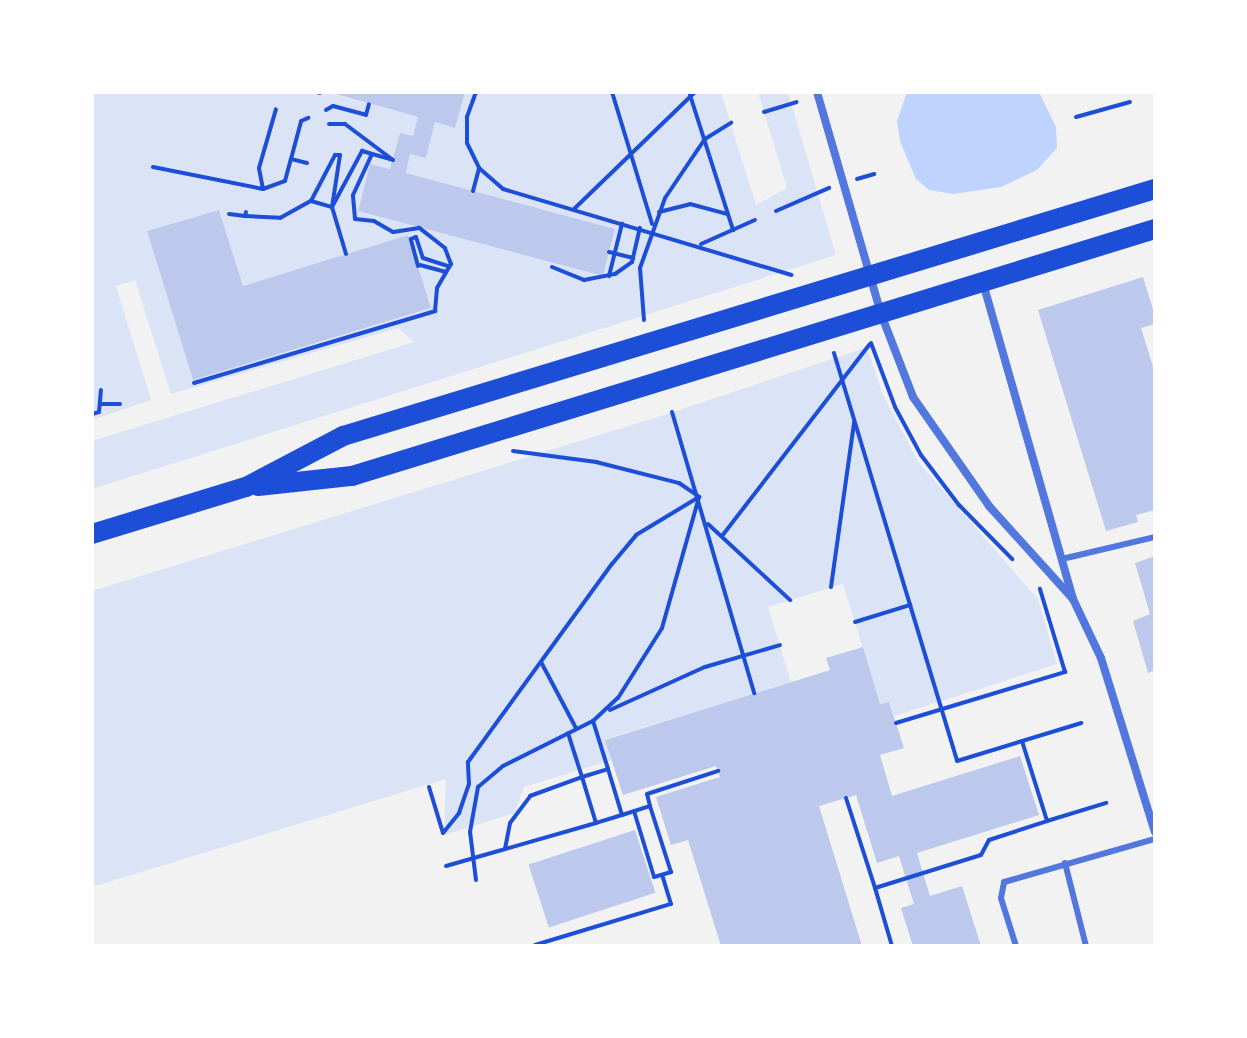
<!DOCTYPE html>
<html>
<head>
<meta charset="utf-8">
<style>
	body { margin:0 }
	#map { position:relative; width:1247px; height:1038px; overflow:hidden; background:#f2f2f2; font-family:"PT Serif",serif }
	div>[style] { position:absolute }
	.green>* { inset:0; background:#dbe4f7 }
	.water>* { inset:0; background:#bfd3fe }
	.building>* { inset:0; background:#bdc9ec; transform-origin:0 0 }
	.path>* { height:4px; margin:-2px; padding:0 2px; transform-origin:2px; border-radius:2px; background:#1d4ed8 }
	.service>* { height:6px; margin:-3px; padding:0 3px; transform-origin:3px; border-radius:3px; background:#5277de }
	.minor>* { height:8px; margin:-4px; padding:0 4px; transform-origin:4px; border-radius:4px; background:#5277de }
	.primary>* { height:20px; margin:-10px; padding:0 10px; transform-origin:10px; border-radius:10px; background:#1d4ed8 }
	span { translate:-50% -50%; white-space:nowrap; text-align:center; line-height:1.15; -webkit-text-stroke:8px #fff; paint-order:stroke }
	.frame { position:absolute; inset:0; border:94px solid #fff; pointer-events:none }
</style>
</head>
<body>
<div id="map">
	<div class="green">
		<i style="clip-path:polygon(evenodd,92px 92px,324px 92px,418px 117px,413px 136px,400px 133px,390px 169px,370px 164px,358px 211px,603px 276px,615px 229px,406px 173px,410px 154px,426px 157px,435px 122px,455px 127px,465px 92px,721px 92px,756px 205px,787px 188px,758px 92px,788px 92px,836px 255px,92px 489px,92px 441px,414px 342px,398px 328px,171px 394px,135px 280px,116px 286px,151px 400px,92px 420px,92px 92px,219px 210px,243px 286px,408px 235px,431px 308px,193px 380px,147px 231px,219px 210px)"></i>
		<i style="clip-path:polygon(862px 349px,869px 353px,882px 393px,919px 463px,1038px 599px,1057px 664px,894px 716px,889px 702px,880px 704px,843px 584px,768px 607px,791px 682px,606px 739px,612px 760px,524px 787px,515px 813px,444px 835px,446px 779px,92px 887px,92px 591px,661px 416px)"></i>
	</div>
	<div class="water">
		<i style="clip-path:polygon(907px 92px,1039px 92px,1056px 127px,1057px 148px,1037px 170px,1001px 187px,953px 194px,929px 190px,916px 179px,900px 141px,897px 121px)"></i>
	</div>
	<div class="building">
		<i style="clip-path:polygon(328px 92px,465px 92px,455px 128px,435px 122px,426px 158px,410px 154px,406px 173px,615px 229px,603px 276px,358px 211px,370px 164px,390px 169px,400px 133px,413px 136px,418px 117px)"></i>
		<i style="clip-path:polygon(219px 210px,243px 286px,408px 235px,431px 308px,193px 380px,147px 231px)"></i>
		<i style="clip-path:polygon(1143px 277px,1155px 316px,1155px 324px,1141px 328px,1155px 373px,1155px 510px,1136px 515px,1138px 522px,1106px 531px,1038px 310px)"></i>
		<i style="clip-path:polygon(1155px 556px,1155px 670px,1148px 673px,1133px 621px,1150px 614px,1135px 563px)"></i>
		<i style="clip-path:polygon(863px 647px,880px 704px,889px 702px,904px 748px,880px 755px,892px 796px,1020px 756px,1039px 815px,917px 853px,930px 896px,962px 886px,981px 946px,913px 946px,901px 908px,914px 904px,899px 856px,877px 863px,856px 795px,819px 806px,862px 946px,721px 946px,688px 840px,671px 845px,656px 797px,720px 777px,716px 766px,623px 795px,605px 740px,830px 670px,826px 658px)"></i>
		<i style="left:635px;top:830px;width:66px;height:112px;rotate:72deg"></i>
	</div>
	<div class="path">
		<i style="left:317px;top:92px;width:3px;rotate:18deg"></i>
		<i style="left:476px;top:92px;width:27px;rotate:110deg"></i>
		<i style="left:467px;top:117px;width:26px;rotate:90deg"></i>
		<i style="left:467px;top:143px;width:28px;rotate:64deg"></i>
		<i style="left:479px;top:168px;width:32px;rotate:41deg"></i>
		<i style="left:503px;top:189px;width:301px;rotate:16.6deg"></i>
		<i style="left:612px;top:92px;width:138px;rotate:73.1deg"></i>
		<i style="left:690px;top:95px;width:142px;rotate:72.3deg"></i>
		<i style="left:326px;top:110px;width:8px;rotate:-30deg"></i>
		<i style="left:333px;top:106px;width:34px;rotate:15deg"></i>
		<i style="left:366px;top:115px;width:11px;rotate:-75deg"></i>
		<i style="left:764px;top:112px;width:34px;rotate:-17deg"></i>
		<i style="left:1076px;top:117px;width:56px;rotate:-15.5deg"></i>
		<i style="left:307px;top:163px;width:16px;rotate:-166deg"></i>
		<i style="left:291px;top:159px;width:39px;rotate:-75deg"></i>
		<i style="left:301px;top:121px;width:8px;rotate:-23deg"></i>
		<i style="left:153px;top:167px;width:112px;rotate:11.3deg"></i>
		<i style="left:263px;top:189px;width:23px;rotate:-20deg"></i>
		<i style="left:285px;top:181px;width:23px;rotate:-75deg"></i>
		<i style="left:857px;top:179px;width:18px;rotate:-16deg"></i>
		<i style="left:263px;top:189px;width:21px;rotate:-101deg"></i>
		<i style="left:259px;top:168px;width:61px;rotate:-73.9deg"></i>
		<i style="left:473px;top:191px;width:24px;rotate:-75deg"></i>
		<i style="left:311px;top:201px;width:52px;rotate:-62.4deg"></i>
		<i style="left:335px;top:155px;width:5px"></i>
		<i style="left:340px;top:155px;width:53px;rotate:98.7deg"></i>
		<i style="left:332px;top:207px;width:64px;rotate:-61.8deg"></i>
		<i style="left:362px;top:151px;width:32px;rotate:16deg"></i>
		<i style="left:393px;top:160px;width:60px;rotate:-143.1deg"></i>
		<i style="left:345px;top:124px;width:16px;rotate:180deg"></i>
		<i style="left:574px;top:209px;width:168px;rotate:-44deg"></i>
		<i style="left:776px;top:211px;width:58px;rotate:-23.5deg"></i>
		<i style="left:659px;top:212px;width:32px;rotate:-14deg"></i>
		<i style="left:690px;top:204px;width:39px;rotate:15deg"></i>
		<i style="left:229px;top:214px;width:16px;rotate:7deg"></i>
		<i style="left:245px;top:216px;width:4px;rotate:-76deg"></i>
		<i style="left:245px;top:216px;width:35px;rotate:3deg"></i>
		<i style="left:280px;top:218px;width:35px;rotate:-29deg"></i>
		<i style="left:311px;top:201px;width:22px;rotate:16deg"></i>
		<i style="left:332px;top:207px;width:49px;rotate:73.4deg"></i>
		<i style="left:701px;top:244px;width:59px;rotate:-24deg"></i>
		<i style="left:609px;top:252px;width:25px;rotate:14deg"></i>
		<i style="left:420px;top:265px;width:27px;rotate:15deg"></i>
		<i style="left:418px;top:266px;width:28px;rotate:-105deg"></i>
		<i style="left:411px;top:239px;width:5px;rotate:-22deg"></i>
		<i style="left:416px;top:237px;width:22px;rotate:72deg"></i>
		<i style="left:423px;top:258px;width:28px;rotate:18deg"></i>
		<i style="left:552px;top:267px;width:35px;rotate:22deg"></i>
		<i style="left:584px;top:280px;width:32px;rotate:-11deg"></i>
		<i style="left:615px;top:274px;width:21px;rotate:-35deg"></i>
		<i style="left:632px;top:262px;width:35px;rotate:-77deg"></i>
		<i style="left:609px;top:276px;width:54px;rotate:-76deg"></i>
		<i style="left:644px;top:320px;width:52px;rotate:-94.4deg"></i>
		<i style="left:640px;top:268px;width:74px;rotate:-70.3deg"></i>
		<i style="left:665px;top:198px;width:71px;rotate:-55.9deg"></i>
		<i style="left:705px;top:139px;width:31px;rotate:-32deg"></i>
		<i style="left:871px;top:343px;width:68px;rotate:69.4deg"></i>
		<i style="left:895px;top:407px;width:55px;rotate:61.6deg"></i>
		<i style="left:921px;top:455px;width:63px;rotate:52.8deg"></i>
		<i style="left:959px;top:505px;width:76px;rotate:45.5deg"></i>
		<i style="left:834px;top:353px;width:426px;rotate:73.2deg"></i>
		<i style="left:957px;top:761px;width:130px;rotate:-17deg"></i>
		<i style="left:194px;top:383px;width:252px;rotate:-16.6deg"></i>
		<i style="left:435px;top:311px;width:23px;rotate:-85deg"></i>
		<i style="left:437px;top:288px;width:28px;rotate:-60deg"></i>
		<i style="left:451px;top:264px;width:17px;rotate:-111deg"></i>
		<i style="left:445px;top:248px;width:33px;rotate:-142deg"></i>
		<i style="left:419px;top:228px;width:26px;rotate:171deg"></i>
		<i style="left:393px;top:232px;width:22px;rotate:-150deg"></i>
		<i style="left:374px;top:221px;width:19px;rotate:-174deg"></i>
		<i style="left:355px;top:219px;width:24px;rotate:-95deg"></i>
		<i style="left:353px;top:195px;width:45px;rotate:-65.1deg"></i>
		<i style="left:100px;top:404px;width:20px"></i>
		<i style="left:672px;top:412px;width:293px;rotate:73.7deg"></i>
		<i style="left:92px;top:414px;width:7px;rotate:-16deg"></i>
		<i style="left:99px;top:412px;width:22px;rotate:-85deg"></i>
		<i style="left:513px;top:451px;width:84px;rotate:7.5deg"></i>
		<i style="left:596px;top:462px;width:86px;rotate:14.2deg"></i>
		<i style="left:679px;top:483px;width:22px;rotate:34deg"></i>
		<i style="left:708px;top:524px;width:112px;rotate:42.8deg"></i>
		<i style="left:722px;top:536px;width:242px;rotate:-52.4deg"></i>
		<i style="left:831px;top:587px;width:166px;rotate:-82deg"></i>
		<i style="left:855px;top:622px;width:58px;rotate:-17.2deg"></i>
		<i style="left:541px;top:662px;width:75px;rotate:62.1deg"></i>
		<i style="left:610px;top:710px;width:104px;rotate:-24.4deg"></i>
		<i style="left:705px;top:667px;width:78px;rotate:-16.3deg"></i>
		<i style="left:593px;top:721px;width:50px;rotate:72.6deg"></i>
		<i style="left:608px;top:769px;width:48px;rotate:73.1deg"></i>
		<i style="left:622px;top:815px;width:27px;rotate:163deg"></i>
		<i style="left:596px;top:823px;width:48px;rotate:-106.9deg"></i>
		<i style="left:582px;top:777px;width:27px;rotate:-17deg"></i>
		<i style="left:896px;top:723px;width:177px;rotate:-16.8deg"></i>
		<i style="left:1065px;top:672px;width:87px;rotate:-106.8deg"></i>
		<i style="left:1022px;top:741px;width:84px;rotate:72.6deg"></i>
		<i style="left:1047px;top:821px;width:62px;rotate:-17deg"></i>
		<i style="left:429px;top:787px;width:48px;rotate:73.1deg"></i>
		<i style="left:443px;top:833px;width:26px;rotate:-51deg"></i>
		<i style="left:459px;top:813px;width:31px;rotate:-71deg"></i>
		<i style="left:469px;top:784px;width:22px;rotate:-93deg"></i>
		<i style="left:468px;top:762px;width:245px;rotate:-54deg"></i>
		<i style="left:612px;top:564px;width:38px;rotate:-50deg"></i>
		<i style="left:636px;top:535px;width:74px;rotate:-31.1deg"></i>
		<i style="left:846px;top:798px;width:95px;rotate:72.1deg"></i>
		<i style="left:634px;top:811px;width:69px;rotate:73.1deg"></i>
		<i style="left:654px;top:877px;width:18px;rotate:-16deg"></i>
		<i style="left:671px;top:872px;width:69px;rotate:-107.7deg"></i>
		<i style="left:622px;top:815px;width:29px;rotate:-18deg"></i>
		<i style="left:650px;top:806px;width:12px;rotate:-104deg"></i>
		<i style="left:647px;top:794px;width:75px;rotate:-17.9deg"></i>
		<i style="left:505px;top:849px;width:26px;rotate:-79deg"></i>
		<i style="left:510px;top:823px;width:34px;rotate:-53deg"></i>
		<i style="left:530px;top:796px;width:55px;rotate:-20.1deg"></i>
		<i style="left:582px;top:777px;width:46px;rotate:-107.7deg"></i>
		<i style="left:446px;top:866px;width:156px;rotate:-16deg"></i>
		<i style="left:476px;top:880px;width:48px;rotate:-97.1deg"></i>
		<i style="left:470px;top:832px;width:46px;rotate:-79.9deg"></i>
		<i style="left:478px;top:787px;width:33px;rotate:-40deg"></i>
		<i style="left:503px;top:766px;width:101px;rotate:-26.6deg"></i>
		<i style="left:593px;top:721px;width:34px;rotate:-43deg"></i>
		<i style="left:618px;top:698px;width:83px;rotate:-57.8deg"></i>
		<i style="left:662px;top:628px;width:136px;rotate:-74.2deg"></i>
		<i style="left:535px;top:945px;width:142px;rotate:-16.8deg"></i>
		<i style="left:671px;top:904px;width:30px;rotate:-107deg"></i>
		<i style="left:892px;top:946px;width:60px;rotate:-106.3deg"></i>
		<i style="left:875px;top:888px;width:111px;rotate:-17.3deg"></i>
		<i style="left:981px;top:855px;width:17px;rotate:-62deg"></i>
		<i style="left:989px;top:840px;width:61px;rotate:-18.1deg"></i>
	</div>
	<div class="service">
		<i style="left:1062px;top:559px;width:96px;rotate:-13.3deg"></i>
		<i style="left:1065px;top:863px;width:86px;rotate:75.8deg"></i>
		<i style="left:1016px;top:946px;width:50px;rotate:-107.4deg"></i>
		<i style="left:1001px;top:898px;width:16px;rotate:-79deg"></i>
		<i style="left:1004px;top:882px;width:157px;rotate:-15.9deg"></i>
	</div>
	<div class="minor">
		<i style="left:817px;top:92px;width:231px;rotate:73.9deg"></i>
		<i style="left:881px;top:314px;width:89px;rotate:68.9deg"></i>
		<i style="left:913px;top:397px;width:133px;rotate:55.1deg"></i>
		<i style="left:989px;top:506px;width:125px;rotate:47.9deg"></i>
		<i style="left:983px;top:283px;width:329px;rotate:74.1deg"></i>
		<i style="left:1073px;top:599px;width:65px;rotate:64.6deg"></i>
		<i style="left:1101px;top:658px;width:182px;rotate:72.8deg"></i>
	</div>
	<div class="primary">
		<i style="left:258px;top:486px;width:95px;rotate:-6.1deg"></i>
		<i style="left:352px;top:476px;width:840px;rotate:-17.1deg"></i>
		<i style="left:92px;top:534px;width:161px;rotate:-17deg"></i>
		<i style="left:246px;top:487px;width:110px;rotate:-27.7deg"></i>
		<i style="left:343px;top:436px;width:849px;rotate:-16.92deg"></i>
	</div>
	<div class="frame"></div>
</div>
</body>
</html>
